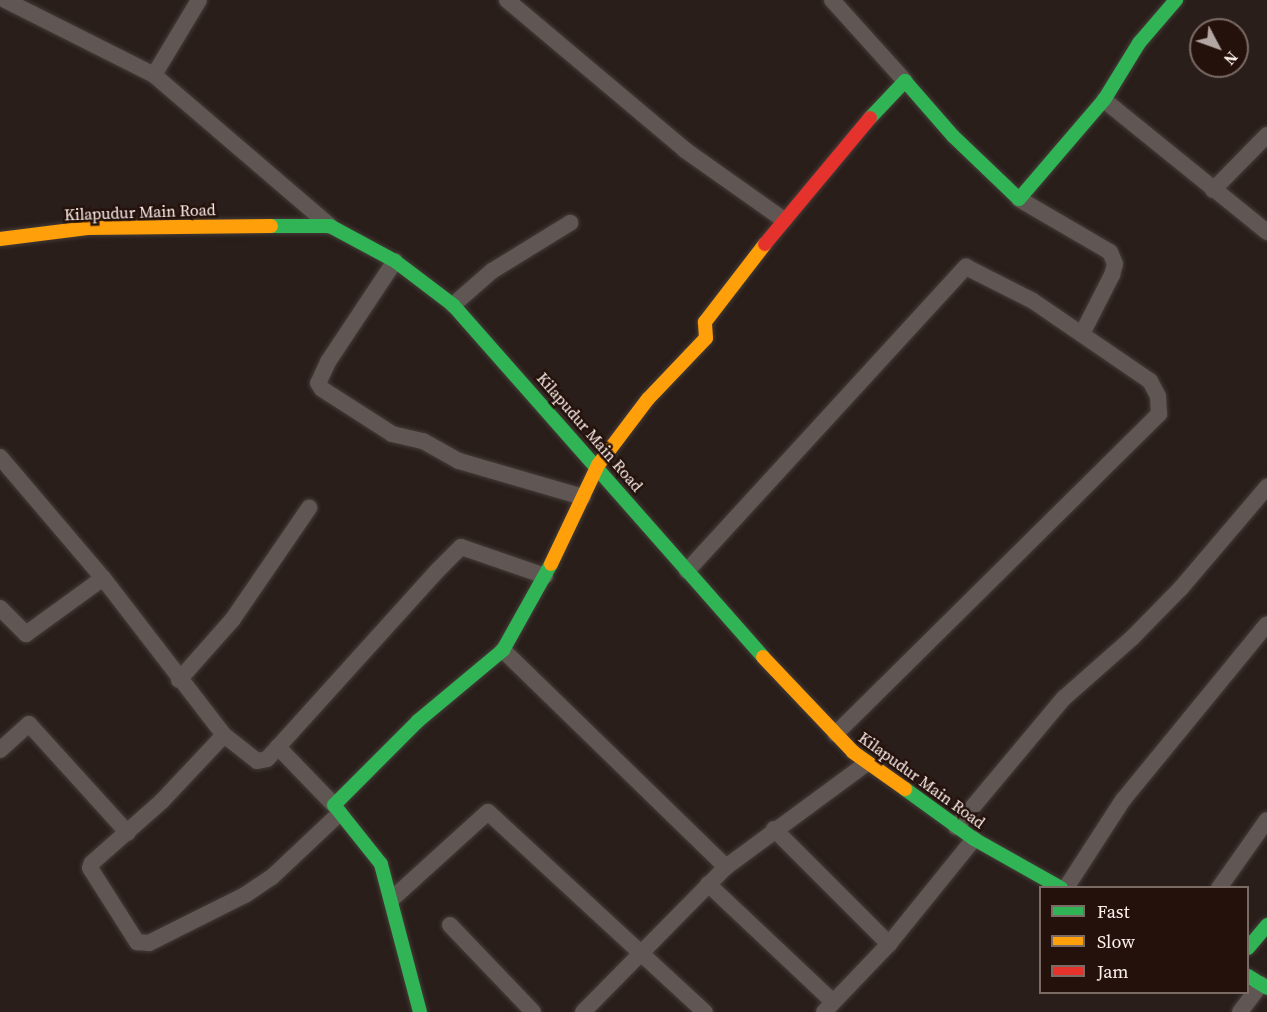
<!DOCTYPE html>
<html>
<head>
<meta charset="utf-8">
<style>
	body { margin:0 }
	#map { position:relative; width:1267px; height:1012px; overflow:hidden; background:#291e1a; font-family:"Source Serif 4",serif }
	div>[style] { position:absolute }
	.roads { filter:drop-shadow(0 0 2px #443b38) drop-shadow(0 0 2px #443b38) }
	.street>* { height:16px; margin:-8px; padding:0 8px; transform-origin:8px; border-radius:8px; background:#605755 }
	.fast>* { height:14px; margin:-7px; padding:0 7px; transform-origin:7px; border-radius:7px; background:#30b455 }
	.slow>* { height:14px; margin:-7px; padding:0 7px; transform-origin:7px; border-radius:7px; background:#ff9f0a }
	.jam>* { height:14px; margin:-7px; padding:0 7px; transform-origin:7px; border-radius:7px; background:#e5322d }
	span { translate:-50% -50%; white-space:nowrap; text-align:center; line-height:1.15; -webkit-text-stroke:5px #25110b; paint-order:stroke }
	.street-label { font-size:16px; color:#fdf1ed }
	.legend { position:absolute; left:1039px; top:886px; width:210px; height:108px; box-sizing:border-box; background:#25110b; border:2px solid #7b6b65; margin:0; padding:8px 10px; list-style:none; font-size:18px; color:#fdf1ed }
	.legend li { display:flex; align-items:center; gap:12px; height:30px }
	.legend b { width:30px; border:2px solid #7b6b65 }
	.north { position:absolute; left:1189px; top:18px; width:60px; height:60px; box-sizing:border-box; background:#25110b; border:2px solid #7b6b65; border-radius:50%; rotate:131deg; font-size:16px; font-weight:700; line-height:24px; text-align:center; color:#fdf1ed }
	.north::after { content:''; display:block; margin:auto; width:21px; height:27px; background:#b3a7a3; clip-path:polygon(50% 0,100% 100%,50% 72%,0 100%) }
</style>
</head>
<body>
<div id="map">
	<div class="roads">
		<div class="street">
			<i style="left:5px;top:0;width:167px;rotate:26.7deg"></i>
			<i style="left:154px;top:75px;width:232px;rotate:40.6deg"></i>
			<i style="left:507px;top:0;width:233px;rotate:40.1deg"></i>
			<i style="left:685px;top:150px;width:121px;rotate:35.3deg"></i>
			<i style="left:832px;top:0;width:109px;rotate:48deg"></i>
			<i style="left:154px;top:75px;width:87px;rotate:-59deg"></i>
			<i style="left:1104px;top:100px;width:210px;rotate:39deg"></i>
			<i style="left:1213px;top:190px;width:77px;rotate:-45.5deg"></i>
			<i style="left:1019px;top:199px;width:105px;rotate:30.2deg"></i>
			<i style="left:1110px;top:252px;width:13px;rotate:67deg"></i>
			<i style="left:1115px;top:264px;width:11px;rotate:105deg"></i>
			<i style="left:1112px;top:275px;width:66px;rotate:117deg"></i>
			<i style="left:395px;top:261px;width:121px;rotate:123.6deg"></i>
			<i style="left:328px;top:362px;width:23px;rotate:115deg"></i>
			<i style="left:318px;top:383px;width:7px;rotate:56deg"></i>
			<i style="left:322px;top:389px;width:83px;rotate:32.7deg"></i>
			<i style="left:392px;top:434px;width:32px;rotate:13deg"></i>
			<i style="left:423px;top:441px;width:41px;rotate:29.1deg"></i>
			<i style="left:459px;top:461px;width:129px;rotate:16.2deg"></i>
			<i style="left:453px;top:305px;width:52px;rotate:-41.1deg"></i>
			<i style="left:492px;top:271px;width:92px;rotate:-31.6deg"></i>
			<i style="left:0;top:457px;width:159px;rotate:49.6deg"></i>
			<i style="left:103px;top:578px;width:198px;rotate:52.4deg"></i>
			<i style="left:224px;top:735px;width:42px;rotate:38.2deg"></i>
			<i style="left:257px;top:761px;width:10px;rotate:-11deg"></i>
			<i style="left:267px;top:759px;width:16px;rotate:-47deg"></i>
			<i style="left:687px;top:571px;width:413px;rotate:-47.5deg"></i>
			<i style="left:966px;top:267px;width:75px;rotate:26.9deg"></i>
			<i style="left:1033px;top:301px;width:142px;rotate:34.4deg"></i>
			<i style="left:1150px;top:381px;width:17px;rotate:62deg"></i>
			<i style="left:1158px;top:396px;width:18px;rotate:87deg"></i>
			<i style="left:1159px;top:414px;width:455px;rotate:135.3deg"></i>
			<i style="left:0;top:608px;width:37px;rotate:45deg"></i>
			<i style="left:26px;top:634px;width:95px;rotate:-36deg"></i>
			<i style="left:503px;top:650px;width:311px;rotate:44.2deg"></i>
			<i style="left:179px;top:680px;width:81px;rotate:-48.5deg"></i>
			<i style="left:233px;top:619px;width:135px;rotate:-55.6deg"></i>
			<i style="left:224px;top:735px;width:91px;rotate:133.2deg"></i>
			<i style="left:162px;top:801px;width:94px;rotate:138.5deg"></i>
			<i style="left:92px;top:863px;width:5px;rotate:112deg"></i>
			<i style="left:90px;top:868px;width:88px;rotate:57.6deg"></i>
			<i style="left:137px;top:942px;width:12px;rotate:5deg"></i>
			<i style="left:149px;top:943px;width:107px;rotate:-26.6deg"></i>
			<i style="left:245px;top:895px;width:32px;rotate:-34deg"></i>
			<i style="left:272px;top:877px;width:93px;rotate:-43.3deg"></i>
			<i style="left:0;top:750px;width:39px;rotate:-42deg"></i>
			<i style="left:29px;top:724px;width:147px;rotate:47.8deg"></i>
			<i style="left:334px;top:805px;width:81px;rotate:-134deg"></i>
			<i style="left:278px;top:747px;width:237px;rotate:-47.9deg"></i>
			<i style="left:437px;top:571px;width:34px;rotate:-45deg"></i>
			<i style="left:461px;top:547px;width:89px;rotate:19deg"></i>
			<i style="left:956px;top:827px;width:168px;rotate:-50.1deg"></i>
			<i style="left:1064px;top:698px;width:91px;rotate:-41.4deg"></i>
			<i style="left:1132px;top:638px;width:70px;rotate:-45.6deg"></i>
			<i style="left:1181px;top:588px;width:133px;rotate:-49.6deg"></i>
			<i style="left:774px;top:829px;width:163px;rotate:45deg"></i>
			<i style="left:708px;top:884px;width:172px;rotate:43.3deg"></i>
			<i style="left:1066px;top:888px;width:105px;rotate:-57.1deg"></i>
			<i style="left:1123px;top:800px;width:227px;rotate:-50.7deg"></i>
			<i style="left:1219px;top:888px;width:83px;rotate:-54.8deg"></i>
			<i style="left:393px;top:898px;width:128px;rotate:-42.2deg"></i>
			<i style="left:488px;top:812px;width:295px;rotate:42.7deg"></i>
			<i style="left:450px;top:925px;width:120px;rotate:46.3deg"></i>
			<i style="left:583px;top:1012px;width:204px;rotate:-45.4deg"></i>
			<i style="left:726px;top:867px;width:175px;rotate:-36.4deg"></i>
			<i style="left:824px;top:1012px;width:94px;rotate:-46.3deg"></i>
			<i style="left:889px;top:944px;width:135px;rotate:-51deg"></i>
			<i style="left:1240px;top:1012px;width:35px;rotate:-53deg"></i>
		</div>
		<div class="fast">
			<i style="left:870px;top:118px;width:51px;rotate:-46.6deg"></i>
			<i style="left:905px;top:81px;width:73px;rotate:48.9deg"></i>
			<i style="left:953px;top:136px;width:91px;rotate:43.7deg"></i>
			<i style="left:1019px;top:199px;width:130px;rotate:-49.4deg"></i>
			<i style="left:1104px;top:100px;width:67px;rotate:-58.4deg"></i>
			<i style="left:1139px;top:43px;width:57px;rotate:-49.3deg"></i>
			<i style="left:271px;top:226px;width:59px"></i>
			<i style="left:330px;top:226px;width:74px;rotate:28.3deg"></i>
			<i style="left:395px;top:261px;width:73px;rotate:37.2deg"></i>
			<i style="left:453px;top:305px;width:469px;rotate:48.6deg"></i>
			<i style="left:905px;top:789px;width:85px;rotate:35.9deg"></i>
			<i style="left:974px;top:839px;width:100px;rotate:29.4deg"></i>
			<i style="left:1248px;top:948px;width:30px;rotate:-50deg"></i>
			<i style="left:1248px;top:976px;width:22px;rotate:32deg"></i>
			<i style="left:420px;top:1012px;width:153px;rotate:-104.8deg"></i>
			<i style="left:381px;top:864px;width:75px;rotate:-128.5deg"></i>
			<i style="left:334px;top:805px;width:119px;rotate:-45deg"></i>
			<i style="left:418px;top:721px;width:111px;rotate:-39.9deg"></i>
			<i style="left:503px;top:650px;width:98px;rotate:-60.8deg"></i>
		</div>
		<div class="slow">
			<i style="left:0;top:239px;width:88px;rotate:-7.2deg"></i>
			<i style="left:87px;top:228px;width:184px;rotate:-0.6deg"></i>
			<i style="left:551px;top:564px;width:110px;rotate:-64.6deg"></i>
			<i style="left:598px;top:465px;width:83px;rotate:-52.9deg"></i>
			<i style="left:648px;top:399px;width:84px;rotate:-46.4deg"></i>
			<i style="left:706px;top:338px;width:16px;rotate:-94deg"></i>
			<i style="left:705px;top:322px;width:98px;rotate:-52.4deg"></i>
			<i style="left:763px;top:657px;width:131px;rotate:46.5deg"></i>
			<i style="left:853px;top:752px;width:64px;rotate:35.4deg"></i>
		</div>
		<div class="jam">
			<i style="left:765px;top:244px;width:164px;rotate:-50.2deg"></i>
		</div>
	</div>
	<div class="street-label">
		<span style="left:140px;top:212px;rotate:-2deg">Kilapudur Main Road</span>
		<span style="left:590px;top:432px;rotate:49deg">Kilapudur Main Road</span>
		<span style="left:922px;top:780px;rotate:36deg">Kilapudur Main Road</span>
	</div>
	<ul class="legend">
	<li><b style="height:8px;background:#30b455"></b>Fast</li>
	<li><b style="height:8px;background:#ff9f0a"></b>Slow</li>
	<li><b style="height:8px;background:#e5322d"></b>Jam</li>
	</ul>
	<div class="north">N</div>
</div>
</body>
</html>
